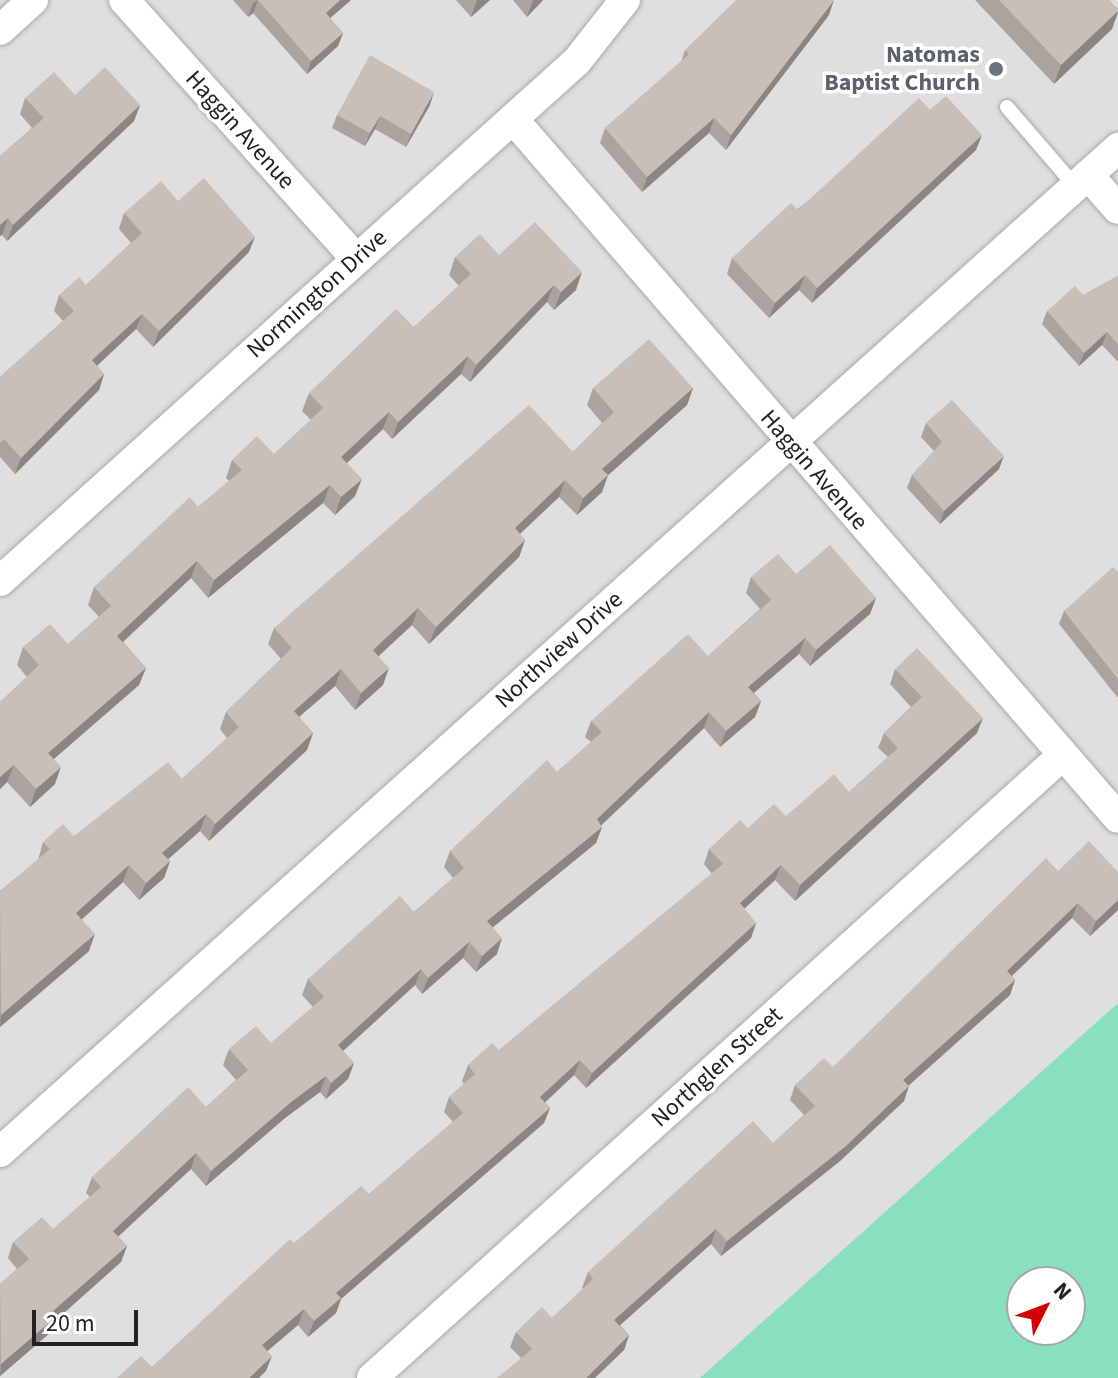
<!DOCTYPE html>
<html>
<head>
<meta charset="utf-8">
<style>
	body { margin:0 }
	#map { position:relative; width:1118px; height:1378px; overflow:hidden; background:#f2efe9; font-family:"Source Sans 3",sans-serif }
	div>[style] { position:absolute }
	.residential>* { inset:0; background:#e0dfdf }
	.pitch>* { inset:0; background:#88e0be }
	.roads { filter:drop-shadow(0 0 2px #a9a9a9) drop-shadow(0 0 2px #a9a9a9) }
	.lane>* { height:14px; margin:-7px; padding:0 7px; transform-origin:7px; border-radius:7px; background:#fff }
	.street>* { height:30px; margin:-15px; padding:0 15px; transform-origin:15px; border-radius:15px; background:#fff }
	.wall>* { inset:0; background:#aba49e }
	.shaded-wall>* { inset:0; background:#8b8681 }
	.building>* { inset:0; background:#c7bfb8 }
	.dots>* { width:22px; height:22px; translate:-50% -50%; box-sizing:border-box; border:4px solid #fff; border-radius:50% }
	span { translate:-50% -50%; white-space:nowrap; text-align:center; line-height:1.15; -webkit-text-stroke:7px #fff; paint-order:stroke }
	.worship-label { font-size:24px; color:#5b616d; font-weight:700 }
	.right { translate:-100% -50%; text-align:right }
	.street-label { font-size:24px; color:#222 }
	.north { position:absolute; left:1006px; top:1266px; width:80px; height:80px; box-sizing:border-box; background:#fff; border:2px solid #a7a7a7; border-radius:50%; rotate:48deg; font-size:22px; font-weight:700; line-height:32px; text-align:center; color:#222 }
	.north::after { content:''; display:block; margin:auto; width:28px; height:36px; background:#d40000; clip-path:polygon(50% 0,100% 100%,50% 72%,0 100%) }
	.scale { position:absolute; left:32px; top:1310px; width:106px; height:36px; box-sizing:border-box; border:4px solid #222; border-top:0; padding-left:10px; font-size:24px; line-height:28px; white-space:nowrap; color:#222; -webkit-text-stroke:6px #fff; paint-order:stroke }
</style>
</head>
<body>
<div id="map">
	<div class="residential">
		<i style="clip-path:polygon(evenodd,0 0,1118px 0,1118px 1378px,0 1378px,0 0,1022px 1282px,1070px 1282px,1070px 1330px,1022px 1330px,1022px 1282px)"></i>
	</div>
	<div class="pitch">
		<i style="clip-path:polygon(evenodd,1118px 1003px,1118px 1378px,700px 1378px,1118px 1003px,1022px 1282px,1070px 1282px,1070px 1330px,1022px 1330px,1022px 1282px)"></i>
	</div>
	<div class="roads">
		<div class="lane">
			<i style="left:1007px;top:107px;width:104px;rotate:49.3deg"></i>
		</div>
		<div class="street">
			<i style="left:124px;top:0;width:348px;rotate:48.1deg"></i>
			<i style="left:0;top:30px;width:45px;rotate:-42.3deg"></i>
			<i style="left:513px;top:119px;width:924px;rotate:49.12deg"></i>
			<i style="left:1088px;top:175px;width:45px;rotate:48.6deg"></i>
			<i style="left:0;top:581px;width:777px;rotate:-42.03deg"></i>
			<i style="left:577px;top:61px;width:78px;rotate:-51.8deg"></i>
			<i style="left:0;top:1152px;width:1503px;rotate:-41.92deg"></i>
			<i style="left:372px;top:1378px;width:930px;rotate:-42.04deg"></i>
		</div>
	</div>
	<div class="wall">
		<i style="clip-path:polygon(233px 0,351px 0,330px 18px,343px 33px,338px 46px,307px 74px,253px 13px,248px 17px)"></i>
		<i style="clip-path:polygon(456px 0,490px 0,471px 17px)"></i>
		<i style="clip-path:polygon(513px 0,543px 0,527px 17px)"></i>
		<i style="clip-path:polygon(975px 0,1109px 0,1118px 9px,1118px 13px,1112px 29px,1054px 84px)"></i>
		<i style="clip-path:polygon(829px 15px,726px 150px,709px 133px,642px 192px,600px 143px,605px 128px,681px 62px,685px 50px)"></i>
		<i style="clip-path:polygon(75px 95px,140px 105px,134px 121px,7px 241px,2px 235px,0 236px,0 156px,32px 128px,20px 114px,25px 98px)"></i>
		<i style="clip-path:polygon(430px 105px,406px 147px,375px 129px,365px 146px,332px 128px,337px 115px)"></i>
		<i style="clip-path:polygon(930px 110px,976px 150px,812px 303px,799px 290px,769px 318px,727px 274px,732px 258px)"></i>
		<i style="clip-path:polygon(178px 201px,249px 252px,153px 347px,136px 329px,97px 366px,104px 374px,99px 390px,15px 474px,0 457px,0 377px,63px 321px,54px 311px,59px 295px,86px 285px,131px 243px,119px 229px,124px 213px)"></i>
		<i style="clip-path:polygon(499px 255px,576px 290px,554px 310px,547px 302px,470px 382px,461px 374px,392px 439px,383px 429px,347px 463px,355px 496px,335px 515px,323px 503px,208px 598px,191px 578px,123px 642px,146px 668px,139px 685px,54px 759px,55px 784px,30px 807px,7px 782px,0 789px,0 702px,27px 677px,17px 665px,23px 647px,68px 644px,99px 617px,88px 605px,94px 587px,198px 507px,229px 481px,226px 478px,232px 460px,274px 454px,311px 420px,302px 411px,309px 393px,414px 327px,459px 286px,449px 275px,455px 257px)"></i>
		<i style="clip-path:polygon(1118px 276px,1118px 362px,1102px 345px,1079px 366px,1042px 324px,1047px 311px,1083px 295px)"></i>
		<i style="clip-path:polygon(593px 388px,693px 388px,687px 405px,608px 475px,602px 492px,577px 515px,559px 497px,520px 534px,525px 540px,519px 557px,429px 644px,412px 625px,378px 656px,383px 685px,355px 710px,335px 686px,299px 717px,313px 733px,307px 750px,209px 841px,200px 831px,168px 859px,170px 861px,164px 878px,139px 900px,123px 882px,82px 919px,89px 951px,0 1027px,0 891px,38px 860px,43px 842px,74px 836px,182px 779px,227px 738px,220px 729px,226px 712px,281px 659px,268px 644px,274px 628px,573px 452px,602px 423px,587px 405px)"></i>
		<i style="clip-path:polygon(926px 423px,999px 469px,940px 524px,907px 488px,912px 475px,934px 451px,921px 437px)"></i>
		<i style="clip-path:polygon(1118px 572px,1118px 698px,1059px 624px,1064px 611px)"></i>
		<i style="clip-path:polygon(796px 574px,876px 598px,870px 614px,810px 666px,799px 654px,754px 693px,761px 701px,755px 717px,720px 747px,704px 728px,601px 825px,602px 827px,596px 843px,493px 927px,497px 954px,476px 972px,463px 958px,422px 994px,415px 985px,343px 1051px,354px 1063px,348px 1079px,326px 1099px,320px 1092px,285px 1118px,206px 1186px,191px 1169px,118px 1236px,127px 1246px,121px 1262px,56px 1320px,51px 1332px,0 1376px,0 1284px,17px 1269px,8px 1258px,13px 1242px,53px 1229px,90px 1197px,86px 1193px,92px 1177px,206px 1107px,236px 1080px,223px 1065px,229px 1049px,271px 1043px,313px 1007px,302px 995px,308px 979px,414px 912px,453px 878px,444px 867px,450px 851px,557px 772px,591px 742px,585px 737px,591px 721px,708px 656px,760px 609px,746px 593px,751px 577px)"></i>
		<i style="clip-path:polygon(895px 669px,977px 733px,795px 901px,775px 880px,744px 909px,756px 923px,751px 938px,586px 1088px,574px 1075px,545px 1102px,550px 1108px,544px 1123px,341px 1299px,336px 1313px,308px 1337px,298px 1325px,267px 1351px,266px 1371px,152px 1367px,294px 1243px,369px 1194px,453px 1122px,444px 1112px,449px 1097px,464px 1084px,462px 1081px,468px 1065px,499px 1050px,712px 874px,704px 864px,709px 849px,748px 828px,786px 816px,849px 792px,888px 757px,878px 748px,884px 733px,911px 707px,890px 684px)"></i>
		<i style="clip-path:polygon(1058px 871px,1118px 872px,1118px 910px,1090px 936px,1072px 918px,1012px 976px,1015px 980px,1010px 995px,908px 1086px,904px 1101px,840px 1161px,721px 1256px,711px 1244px,620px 1325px,629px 1335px,624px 1350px,521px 1358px,510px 1347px,516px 1332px,552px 1318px,583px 1289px,582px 1288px,588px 1272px,773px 1143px,804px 1115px,790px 1100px,795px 1085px,833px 1067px)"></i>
	</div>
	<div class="shaded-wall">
		<i style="clip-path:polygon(258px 0,253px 13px,248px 17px,253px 4px)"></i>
		<i style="clip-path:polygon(340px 0,351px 0,321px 26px,326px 13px)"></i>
		<i style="clip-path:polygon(477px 0,490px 0,471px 17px)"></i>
		<i style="clip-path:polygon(533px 0,543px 0,527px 17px)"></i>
		<i style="clip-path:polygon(834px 0,829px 15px,726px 150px,731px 135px)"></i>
		<i style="clip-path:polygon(1118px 11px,1112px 29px,1054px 84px,1061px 65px)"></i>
		<i style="clip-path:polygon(343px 33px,338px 46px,307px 74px,311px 61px)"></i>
		<i style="clip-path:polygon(434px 92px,430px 105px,406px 147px,411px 134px)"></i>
		<i style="clip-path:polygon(140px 105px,134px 121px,7px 241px,13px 225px)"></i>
		<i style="clip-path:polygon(380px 116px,375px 129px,365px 146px,370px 133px)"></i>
		<i style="clip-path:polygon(714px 118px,709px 133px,642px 192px,647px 177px)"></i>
		<i style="clip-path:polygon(982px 135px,976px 150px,812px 303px,817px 288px)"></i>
		<i style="clip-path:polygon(8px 218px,2px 235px,0 236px,0 225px)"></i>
		<i style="clip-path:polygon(255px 237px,249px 252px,153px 347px,159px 331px)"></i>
		<i style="clip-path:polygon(582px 272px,576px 290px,554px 310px,561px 292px)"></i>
		<i style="clip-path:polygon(805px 275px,799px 290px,769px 318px,775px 303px)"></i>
		<i style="clip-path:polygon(554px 285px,547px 302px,470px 382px,476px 365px)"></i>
		<i style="clip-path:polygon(142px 314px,136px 329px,86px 376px,92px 360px)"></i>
		<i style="clip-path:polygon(1107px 332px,1102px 345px,1079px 366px,1084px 353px)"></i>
		<i style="clip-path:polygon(468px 356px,461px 374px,392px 439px,398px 422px)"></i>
		<i style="clip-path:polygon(104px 374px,99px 390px,15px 474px,21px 458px)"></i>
		<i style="clip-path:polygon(693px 388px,687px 405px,596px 486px,602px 469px)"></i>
		<i style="clip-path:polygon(389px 412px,383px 429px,335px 474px,341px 457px)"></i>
		<i style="clip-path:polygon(1004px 456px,999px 469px,940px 524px,944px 511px)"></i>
		<i style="clip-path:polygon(608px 475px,602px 492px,577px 515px,583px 498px)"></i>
		<i style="clip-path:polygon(362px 479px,355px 496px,335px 515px,341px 497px)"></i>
		<i style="clip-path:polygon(565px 480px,559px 497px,508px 545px,515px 528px)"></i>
		<i style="clip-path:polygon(330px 485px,323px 503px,208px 598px,214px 580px)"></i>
		<i style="clip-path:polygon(525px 540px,519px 557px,429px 644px,436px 627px)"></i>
		<i style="clip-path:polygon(197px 561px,191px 578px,111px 653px,117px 636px)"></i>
		<i style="clip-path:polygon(876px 598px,870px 614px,810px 666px,816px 650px)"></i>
		<i style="clip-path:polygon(418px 608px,412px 625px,367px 667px,373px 650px)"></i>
		<i style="clip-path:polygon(805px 638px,799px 654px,742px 703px,748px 687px)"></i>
		<i style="clip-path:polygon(146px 668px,139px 685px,41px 770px,48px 753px)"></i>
		<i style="clip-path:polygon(389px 668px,383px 685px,355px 710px,361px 693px)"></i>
		<i style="clip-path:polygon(341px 669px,335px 686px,287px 727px,294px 711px)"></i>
		<i style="clip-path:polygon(761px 701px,755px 717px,720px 747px,726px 731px)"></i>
		<i style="clip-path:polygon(709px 712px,704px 728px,591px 835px,597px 819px)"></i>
		<i style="clip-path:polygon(983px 718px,977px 733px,795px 901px,800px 885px)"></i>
		<i style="clip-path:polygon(313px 733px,307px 750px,209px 841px,215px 824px)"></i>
		<i style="clip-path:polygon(14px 765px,7px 782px,0 789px,0 777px)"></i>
		<i style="clip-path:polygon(61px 767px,55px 784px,30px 807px,36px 789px)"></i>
		<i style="clip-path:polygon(206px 814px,200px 831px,156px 870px,162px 853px)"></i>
		<i style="clip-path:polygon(602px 827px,596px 843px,481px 937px,487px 921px)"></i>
		<i style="clip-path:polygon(170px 861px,164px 878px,139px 900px,146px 883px)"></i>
		<i style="clip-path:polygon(129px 865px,123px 882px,70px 930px,76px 913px)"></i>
		<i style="clip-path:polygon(781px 865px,775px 880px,734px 918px,740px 903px)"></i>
		<i style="clip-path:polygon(1118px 900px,1118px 910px,1090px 936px,1096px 921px)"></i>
		<i style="clip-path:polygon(1078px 903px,1072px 918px,1001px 986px,1007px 971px)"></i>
		<i style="clip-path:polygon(756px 923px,751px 938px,586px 1088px,592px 1073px)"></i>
		<i style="clip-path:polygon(95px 934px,89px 951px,0 1027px,1px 1015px)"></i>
		<i style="clip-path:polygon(502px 938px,497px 954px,476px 972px,482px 956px)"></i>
		<i style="clip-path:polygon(469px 942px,463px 958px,422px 994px,428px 978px)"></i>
		<i style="clip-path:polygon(421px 969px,415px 985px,332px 1061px,338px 1045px)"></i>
		<i style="clip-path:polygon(1015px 980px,1010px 995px,898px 1095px,903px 1080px)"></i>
		<i style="clip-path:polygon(580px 1060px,574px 1075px,535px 1112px,540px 1097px)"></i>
		<i style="clip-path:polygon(354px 1063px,348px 1079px,326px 1099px,331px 1083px)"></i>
		<i style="clip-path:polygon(326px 1076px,320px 1092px,285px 1118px,206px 1186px,211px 1171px,291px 1102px)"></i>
		<i style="clip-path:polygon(909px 1086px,904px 1101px,840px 1161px,721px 1256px,727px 1241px)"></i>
		<i style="clip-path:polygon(550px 1108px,544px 1123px,341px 1299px,336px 1313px,308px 1337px,314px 1321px,336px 1293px)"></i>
		<i style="clip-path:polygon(196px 1153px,191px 1169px,107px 1247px,113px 1231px)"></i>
		<i style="clip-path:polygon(716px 1229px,711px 1244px,609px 1335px,614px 1320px)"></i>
		<i style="clip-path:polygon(127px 1246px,121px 1262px,56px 1320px,51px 1332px,0 1376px,1px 1364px,53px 1311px)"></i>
		<i style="clip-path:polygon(304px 1309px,298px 1325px,256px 1361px,262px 1345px)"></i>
		<i style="clip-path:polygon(629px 1335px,624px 1350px,595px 1378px,586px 1378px)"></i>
		<i style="clip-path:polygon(272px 1356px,266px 1371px,259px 1378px,249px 1378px)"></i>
	</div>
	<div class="building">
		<i style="clip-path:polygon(258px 0,340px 0,326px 13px,343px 33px,311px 61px)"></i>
		<i style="clip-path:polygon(736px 0,834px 0,731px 135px,714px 118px,647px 177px,605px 128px,689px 54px,685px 50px)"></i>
		<i style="clip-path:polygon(999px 0,1109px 0,1118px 9px,1118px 11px,1061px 65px)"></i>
		<i style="clip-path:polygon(370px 55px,434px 92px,411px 134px,380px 116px,370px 133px,337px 115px)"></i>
		<i style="clip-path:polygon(105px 67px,140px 105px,13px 225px,8px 218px,0 225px,0 156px,44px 118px,25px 98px,54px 72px,75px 95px)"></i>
		<i style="clip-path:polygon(946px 96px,982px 135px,817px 288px,805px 275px,775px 303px,732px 258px,791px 203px,798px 210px,919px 98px,930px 110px)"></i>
		<i style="clip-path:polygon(204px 178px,255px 237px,159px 331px,142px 314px,92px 360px,104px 374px,21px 458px,4px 439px,0 443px,0 377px,74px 311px,59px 295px,79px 277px,86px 285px,142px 233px,124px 213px,161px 181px,178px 201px)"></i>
		<i style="clip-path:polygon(535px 222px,582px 272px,561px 292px,554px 285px,476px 365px,468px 356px,398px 422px,389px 412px,341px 457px,362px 479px,341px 497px,330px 485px,214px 580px,197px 561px,117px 636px,146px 668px,48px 753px,61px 767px,36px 789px,14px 765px,0 777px,0 702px,39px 665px,23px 647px,50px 624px,68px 644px,111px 606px,94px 587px,190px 497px,198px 507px,242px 470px,232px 460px,257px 436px,274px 454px,323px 408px,309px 393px,396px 309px,414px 327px,471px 274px,455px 257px,480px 234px,499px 255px)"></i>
		<i style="clip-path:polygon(1118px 276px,1118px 344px,1107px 332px,1084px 353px,1047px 311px,1075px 286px,1083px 295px)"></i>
		<i style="clip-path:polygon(649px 339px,693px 388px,602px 469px,608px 475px,583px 498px,565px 480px,515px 528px,525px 540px,436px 627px,418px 608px,373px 650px,389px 668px,361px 693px,341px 669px,294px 711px,313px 733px,215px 824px,206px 814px,162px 853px,170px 861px,146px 883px,129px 865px,76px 913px,95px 934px,1px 1015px,0 891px,50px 849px,43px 842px,63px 824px,74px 836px,168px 762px,182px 779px,239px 727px,226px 712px,292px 648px,274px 628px,529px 405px,573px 452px,614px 412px,593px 388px)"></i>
		<i style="clip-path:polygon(952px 400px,1004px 456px,944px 511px,912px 475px,942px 442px,926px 423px)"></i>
		<i style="clip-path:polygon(830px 545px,876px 598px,816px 650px,805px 638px,748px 687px,761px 701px,726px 731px,709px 712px,597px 819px,602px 827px,487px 921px,502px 938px,482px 956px,469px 942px,428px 978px,421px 969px,338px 1045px,354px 1063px,331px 1083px,326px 1076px,291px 1102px,211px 1171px,196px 1153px,113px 1231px,127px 1246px,53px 1311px,57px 1316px,1px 1364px,0 1284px,29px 1259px,13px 1242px,42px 1217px,53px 1229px,101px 1187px,92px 1177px,188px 1087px,206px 1107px,248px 1070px,229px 1049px,256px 1026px,271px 1043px,324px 997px,308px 979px,400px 896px,414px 912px,464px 868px,450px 851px,547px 760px,557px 772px,602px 732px,591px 721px,688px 634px,708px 656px,771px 600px,751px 577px,778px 554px,796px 574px)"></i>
		<i style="clip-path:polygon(1113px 567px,1118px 572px,1118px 679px,1064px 611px)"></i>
		<i style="clip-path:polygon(917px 648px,983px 718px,800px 885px,781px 865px,740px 903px,756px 923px,592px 1073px,580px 1060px,540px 1097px,550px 1108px,336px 1293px,341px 1298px,314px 1321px,304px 1309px,262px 1345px,272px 1356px,249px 1378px,117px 1378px,141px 1356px,152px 1367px,290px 1239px,294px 1243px,361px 1186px,369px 1194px,463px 1113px,449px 1097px,475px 1074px,468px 1065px,492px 1043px,499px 1050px,723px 864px,709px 849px,740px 820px,748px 828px,774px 804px,786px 816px,834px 774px,849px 792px,898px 748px,884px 733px,922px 697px,895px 669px)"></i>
		<i style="clip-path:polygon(1089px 841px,1118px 872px,1118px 900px,1096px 921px,1078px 903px,1007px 971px,1015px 980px,903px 1080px,909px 1086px,846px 1146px,727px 1241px,716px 1229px,614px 1320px,629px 1335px,586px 1378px,497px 1378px,532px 1349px,516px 1332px,542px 1307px,552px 1318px,593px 1279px,588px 1272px,753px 1121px,773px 1143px,815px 1106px,795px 1085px,824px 1058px,833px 1067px,1046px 858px,1058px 871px)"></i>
	</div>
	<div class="dots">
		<i style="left:996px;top:69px;background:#6b7280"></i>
	</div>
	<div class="worship-label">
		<span class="right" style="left:980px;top:69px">Natomas<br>Baptist Church</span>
	</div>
	<div class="street-label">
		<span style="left:240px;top:130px;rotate:48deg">Haggin Avenue</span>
		<span style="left:317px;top:294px;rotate:-42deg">Normington Drive</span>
		<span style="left:814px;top:470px;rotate:49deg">Haggin Avenue</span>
		<span style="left:559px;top:650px;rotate:-42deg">Northview Drive</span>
		<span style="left:717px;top:1067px;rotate:-42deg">Northglen Street</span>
	</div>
	<div class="north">N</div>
	<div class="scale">20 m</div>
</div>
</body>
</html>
